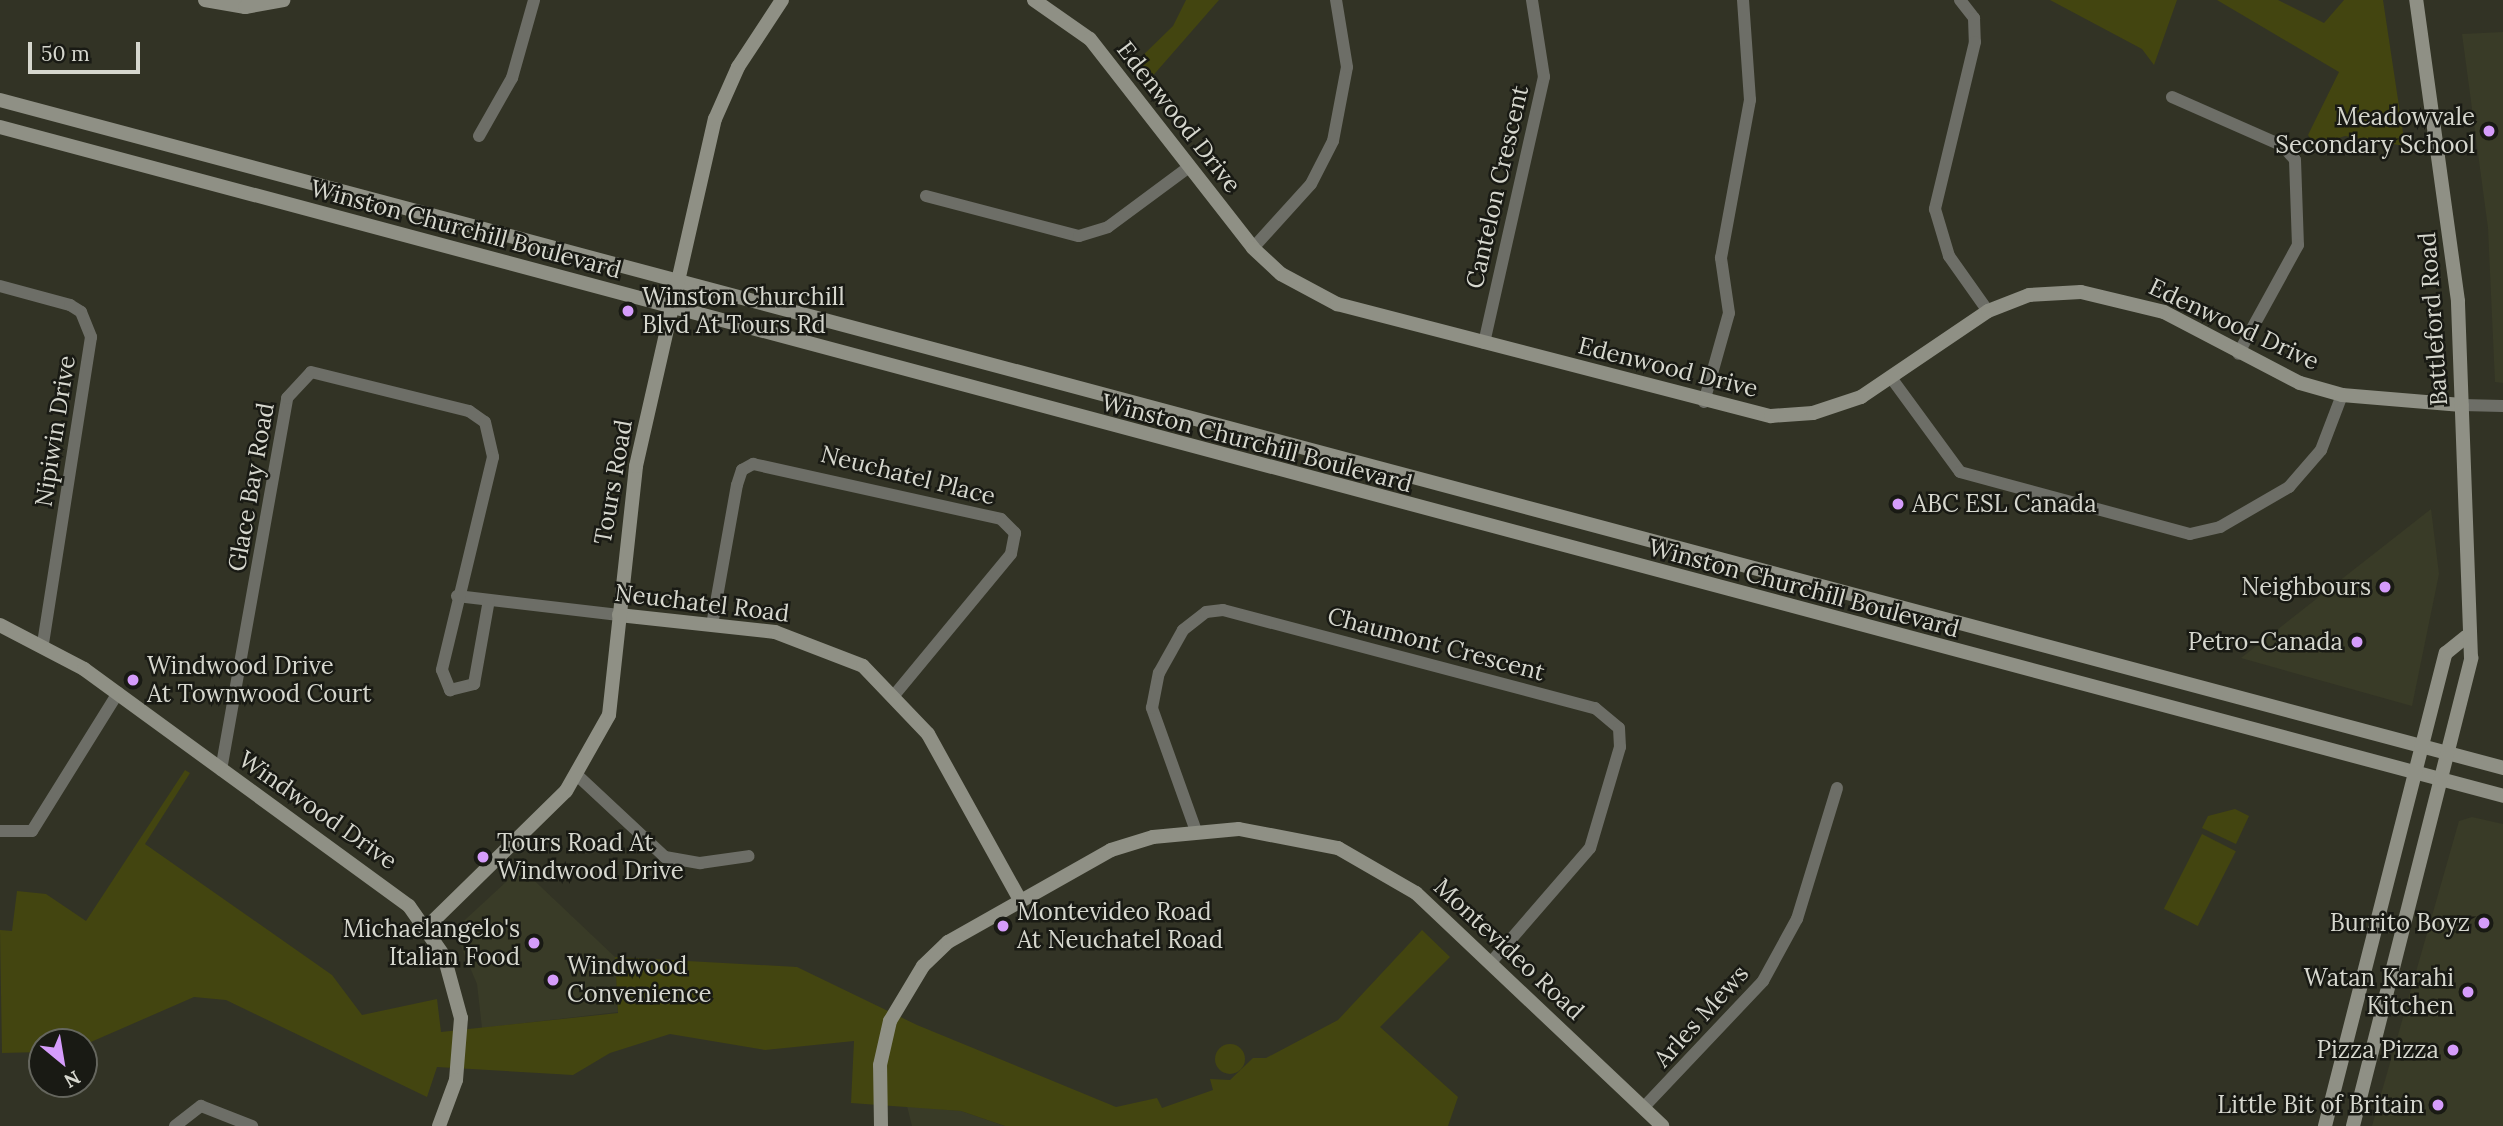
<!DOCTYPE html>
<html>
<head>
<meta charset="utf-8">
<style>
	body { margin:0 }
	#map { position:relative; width:2503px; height:1126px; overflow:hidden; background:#323325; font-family:Lora,serif }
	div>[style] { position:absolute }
	.built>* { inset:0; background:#393b27 }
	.green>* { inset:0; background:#434510; transform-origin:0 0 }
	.round { border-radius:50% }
	.street>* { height:12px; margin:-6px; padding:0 6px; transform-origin:6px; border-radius:6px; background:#6d6e67 }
	.secondary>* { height:14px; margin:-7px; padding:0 7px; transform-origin:7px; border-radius:7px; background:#8f9085 }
	.dots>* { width:19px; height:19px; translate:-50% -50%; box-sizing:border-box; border:4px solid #191a14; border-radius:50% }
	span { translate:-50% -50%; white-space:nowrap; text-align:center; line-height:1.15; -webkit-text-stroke:5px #191a14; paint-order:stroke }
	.street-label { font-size:24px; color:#d6d7ce }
	.poi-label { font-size:24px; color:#d6d7ce }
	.right { translate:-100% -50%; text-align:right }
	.left { translate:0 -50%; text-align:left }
	.north { position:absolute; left:28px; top:1028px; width:70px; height:70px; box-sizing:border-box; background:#191a14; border:2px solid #65665e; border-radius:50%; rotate:150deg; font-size:19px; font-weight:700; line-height:28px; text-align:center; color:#d6d7ce }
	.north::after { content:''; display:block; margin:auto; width:24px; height:32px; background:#d59cfb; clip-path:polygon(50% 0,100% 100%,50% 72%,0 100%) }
	.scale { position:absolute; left:28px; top:42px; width:112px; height:32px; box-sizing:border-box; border:4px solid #d6d7ce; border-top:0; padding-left:9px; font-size:21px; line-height:24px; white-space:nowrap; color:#d6d7ce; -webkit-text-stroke:5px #191a14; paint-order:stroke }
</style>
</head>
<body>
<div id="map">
	<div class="built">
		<i style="clip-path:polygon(2503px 32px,2503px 383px,2495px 382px,2488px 228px,2462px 34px)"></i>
		<i style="clip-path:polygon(2431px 509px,2439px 574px,2412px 706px,2241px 658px)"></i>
		<i style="clip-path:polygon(2472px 817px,2503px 824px,2503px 1126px,2372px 1126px,2459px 821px)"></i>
		<i style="clip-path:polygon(521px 868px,615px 957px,618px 1012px,482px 1028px,477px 984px,454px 930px)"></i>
		<i style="clip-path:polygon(907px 1106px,961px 1111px,1005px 1126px,912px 1126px)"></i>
	</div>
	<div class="green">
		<i style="clip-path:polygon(1186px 0,1219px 0,1150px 79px,1137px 61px,1173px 26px)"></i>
		<i style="clip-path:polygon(2050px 0,2177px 0,2154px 65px,2142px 49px)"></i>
		<i style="clip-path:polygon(2217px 0,2278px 0,2324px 23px,2344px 0,2383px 0,2405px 146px,2345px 136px,2315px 146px,2308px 135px,2339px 72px)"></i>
		<i style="clip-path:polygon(185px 770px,190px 773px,145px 844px,332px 975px,362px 1015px,437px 999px,441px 1032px,618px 1013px,615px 957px,797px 967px,917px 1025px,1116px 1107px,1157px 1098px,1162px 1108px,1213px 1090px,1210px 1079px,1230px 1080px,1253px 1058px,1266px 1058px,1338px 1020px,1422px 930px,1450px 957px,1380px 1027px,1458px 1097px,1448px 1126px,1005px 1126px,961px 1111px,851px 1103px,854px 1041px,765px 1050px,670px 1034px,610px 1053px,573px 1075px,437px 1067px,427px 1097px,226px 1000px,194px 997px,84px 1045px,42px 1042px,42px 1052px,2px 1053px,0 930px,12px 931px,17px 891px,46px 894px,86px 921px)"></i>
		<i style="clip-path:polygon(2235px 809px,2249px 816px,2236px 844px,2202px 828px,2208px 816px)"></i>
		<i style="left:2202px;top:834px;width:38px;height:84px;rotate:27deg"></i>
		<i class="round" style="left:1215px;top:1044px;width:30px;height:30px"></i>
	</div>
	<div class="street">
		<i style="left:1960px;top:0;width:23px;rotate:52deg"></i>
		<i style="left:1974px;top:18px;width:24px;rotate:88deg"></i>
		<i style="left:1975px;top:42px;width:172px;rotate:103.5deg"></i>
		<i style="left:1935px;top:209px;width:49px;rotate:73.4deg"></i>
		<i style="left:1949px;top:256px;width:67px;rotate:54.7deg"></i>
		<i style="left:2172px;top:97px;width:121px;rotate:23.8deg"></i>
		<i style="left:2283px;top:146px;width:18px;rotate:49deg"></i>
		<i style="left:2295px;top:160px;width:85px;rotate:88deg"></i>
		<i style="left:2298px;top:245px;width:124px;rotate:118.8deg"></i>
		<i style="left:479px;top:136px;width:67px;rotate:-60.4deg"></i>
		<i style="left:512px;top:78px;width:81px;rotate:-74.2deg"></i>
		<i style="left:926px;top:196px;width:158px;rotate:14.7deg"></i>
		<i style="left:1079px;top:236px;width:30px;rotate:-17deg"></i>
		<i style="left:1108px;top:227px;width:101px;rotate:-36.5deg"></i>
		<i style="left:1253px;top:248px;width:86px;rotate:-47.8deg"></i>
		<i style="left:1311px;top:184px;width:48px;rotate:-62.9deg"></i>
		<i style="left:1333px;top:141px;width:75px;rotate:-79.3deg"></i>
		<i style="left:1347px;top:67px;width:68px;rotate:-99.3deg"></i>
		<i style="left:0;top:286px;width:73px;rotate:15.2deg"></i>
		<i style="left:70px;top:305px;width:13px;rotate:32deg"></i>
		<i style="left:81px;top:312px;width:27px;rotate:68deg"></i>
		<i style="left:91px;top:337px;width:309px;rotate:98.9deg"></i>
		<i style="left:1484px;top:343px;width:273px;rotate:-77.3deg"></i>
		<i style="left:1544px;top:77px;width:78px;rotate:-98.9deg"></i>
		<i style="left:1892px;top:379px;width:115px;rotate:53.8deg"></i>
		<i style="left:1960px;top:472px;width:238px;rotate:15.1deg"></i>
		<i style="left:2190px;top:534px;width:31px;rotate:-13deg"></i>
		<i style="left:2220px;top:527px;width:80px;rotate:-30.1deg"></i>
		<i style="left:2289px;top:487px;width:49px;rotate:-49.1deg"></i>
		<i style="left:2321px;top:450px;width:59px;rotate:-69.1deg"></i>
		<i style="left:1704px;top:402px;width:92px;rotate:-74.3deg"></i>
		<i style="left:1729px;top:313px;width:56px;rotate:-98.3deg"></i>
		<i style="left:1721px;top:258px;width:161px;rotate:-79.6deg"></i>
		<i style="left:1750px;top:100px;width:100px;rotate:-94deg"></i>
		<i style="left:2462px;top:405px;width:41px;rotate:1.4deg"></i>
		<i style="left:457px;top:596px;width:163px;rotate:6.7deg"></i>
		<i style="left:712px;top:625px;width:142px;rotate:-79.9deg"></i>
		<i style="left:737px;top:485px;width:16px;rotate:-72deg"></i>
		<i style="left:742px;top:470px;width:13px;rotate:-29deg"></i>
		<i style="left:753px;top:464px;width:254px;rotate:12.5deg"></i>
		<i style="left:1001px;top:519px;width:20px;rotate:45deg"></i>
		<i style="left:1015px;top:533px;width:21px;rotate:101deg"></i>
		<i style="left:1011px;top:554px;width:182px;rotate:129.6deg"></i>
		<i style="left:221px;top:770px;width:378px;rotate:-79.9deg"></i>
		<i style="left:287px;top:398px;width:35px;rotate:-47deg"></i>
		<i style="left:311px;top:372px;width:163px;rotate:13.9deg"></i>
		<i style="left:469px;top:411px;width:19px;rotate:35deg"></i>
		<i style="left:485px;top:422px;width:36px;rotate:77deg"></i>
		<i style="left:493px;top:457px;width:219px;rotate:103.5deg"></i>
		<i style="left:442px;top:670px;width:22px;rotate:68deg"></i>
		<i style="left:450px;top:690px;width:25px;rotate:-14deg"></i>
		<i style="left:474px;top:684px;width:85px;rotate:-79.9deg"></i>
		<i style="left:578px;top:776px;width:119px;rotate:43deg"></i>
		<i style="left:665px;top:857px;width:36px;rotate:10deg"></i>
		<i style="left:700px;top:863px;width:49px;rotate:-8.1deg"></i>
		<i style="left:0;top:831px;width:32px"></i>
		<i style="left:32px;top:831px;width:163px;rotate:-58.1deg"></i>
		<i style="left:1196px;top:831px;width:131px;rotate:-109.7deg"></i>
		<i style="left:1152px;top:708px;width:36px;rotate:-79deg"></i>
		<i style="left:1159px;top:673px;width:49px;rotate:-60.8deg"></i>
		<i style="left:1183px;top:630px;width:29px;rotate:-38deg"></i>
		<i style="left:1206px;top:612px;width:17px;rotate:-7deg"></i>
		<i style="left:1223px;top:610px;width:385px;rotate:14.8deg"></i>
		<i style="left:1595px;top:708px;width:31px;rotate:40deg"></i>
		<i style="left:1619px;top:728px;width:19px;rotate:87deg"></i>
		<i style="left:1620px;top:747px;width:105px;rotate:106.5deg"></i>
		<i style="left:1590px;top:848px;width:150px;rotate:130.9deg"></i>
		<i style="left:1643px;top:1108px;width:175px;rotate:-46.6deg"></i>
		<i style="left:1763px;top:981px;width:71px;rotate:-61.3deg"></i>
		<i style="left:1797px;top:919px;width:137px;rotate:-73deg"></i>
		<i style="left:175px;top:1126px;width:33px;rotate:-38deg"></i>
		<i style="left:201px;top:1106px;width:55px;rotate:21.4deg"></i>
	</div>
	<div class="secondary">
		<i style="left:205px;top:0;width:41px;rotate:9.9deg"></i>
		<i style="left:245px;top:7px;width:39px;rotate:-10deg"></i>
		<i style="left:1034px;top:0;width:68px;rotate:34.9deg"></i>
		<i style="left:1090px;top:39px;width:265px;rotate:52deg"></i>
		<i style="left:1253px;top:248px;width:38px;rotate:43deg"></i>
		<i style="left:1281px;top:274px;width:64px;rotate:28.2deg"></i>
		<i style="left:1337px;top:304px;width:448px;rotate:14.5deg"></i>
		<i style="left:1771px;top:416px;width:42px;rotate:-4.1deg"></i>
		<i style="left:1813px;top:413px;width:51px;rotate:-18.4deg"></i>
		<i style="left:1861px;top:397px;width:153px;rotate:-34.1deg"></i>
		<i style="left:1988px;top:311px;width:44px;rotate:-21.3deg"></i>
		<i style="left:2029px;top:295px;width:52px;rotate:-3.3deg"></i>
		<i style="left:2081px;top:292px;width:85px;rotate:13.5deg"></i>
		<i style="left:2164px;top:312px;width:153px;rotate:27.6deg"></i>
		<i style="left:2300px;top:383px;width:44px;rotate:15.9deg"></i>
		<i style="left:2342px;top:395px;width:120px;rotate:4.8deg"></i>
		<i style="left:0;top:100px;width:2591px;rotate:14.94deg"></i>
		<i style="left:0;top:127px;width:2591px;rotate:14.96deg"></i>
		<i style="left:619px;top:615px;width:157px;rotate:6.2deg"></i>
		<i style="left:775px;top:632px;width:94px;rotate:21.1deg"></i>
		<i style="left:863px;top:666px;width:94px;rotate:46.3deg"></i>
		<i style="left:928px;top:734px;width:188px;rotate:61deg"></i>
		<i style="left:0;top:625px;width:95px;rotate:27.6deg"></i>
		<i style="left:84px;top:669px;width:402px;rotate:36.1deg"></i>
		<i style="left:409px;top:906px;width:61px;rotate:55deg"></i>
		<i style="left:444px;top:956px;width:64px;rotate:74.7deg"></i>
		<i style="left:461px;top:1018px;width:62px;rotate:94.6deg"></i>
		<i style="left:456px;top:1080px;width:49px;rotate:110.3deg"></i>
		<i style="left:427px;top:927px;width:194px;rotate:-44.4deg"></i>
		<i style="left:566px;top:791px;width:87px;rotate:-60.5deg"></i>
		<i style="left:609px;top:715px;width:250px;rotate:-83.8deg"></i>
		<i style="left:636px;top:466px;width:356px;rotate:-77.2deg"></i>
		<i style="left:715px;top:119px;width:57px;rotate:-66.1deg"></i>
		<i style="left:738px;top:67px;width:80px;rotate:-56.7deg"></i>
		<i style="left:881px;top:1126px;width:61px;rotate:-90.9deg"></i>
		<i style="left:880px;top:1065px;width:45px;rotate:-77.2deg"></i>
		<i style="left:890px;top:1021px;width:64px;rotate:-59deg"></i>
		<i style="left:923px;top:966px;width:35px;rotate:-44deg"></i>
		<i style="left:948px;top:942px;width:187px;rotate:-29.4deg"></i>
		<i style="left:1111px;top:850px;width:44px;rotate:-17.2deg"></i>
		<i style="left:1153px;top:837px;width:86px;rotate:-5.3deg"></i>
		<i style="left:1239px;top:829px;width:101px;rotate:10.9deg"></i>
		<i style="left:1338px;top:848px;width:90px;rotate:30deg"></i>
		<i style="left:1416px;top:893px;width:339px;rotate:43.4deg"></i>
		<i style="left:2325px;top:1126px;width:488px;rotate:-75.7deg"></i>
		<i style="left:2446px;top:653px;width:26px;rotate:-39deg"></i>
		<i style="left:2353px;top:1126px;width:483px;rotate:-75.8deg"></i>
		<i style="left:2471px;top:658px;width:357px;rotate:-92.1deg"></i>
		<i style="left:2458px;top:301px;width:304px;rotate:-97.9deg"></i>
	</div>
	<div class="dots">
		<i style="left:2489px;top:131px;background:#d59cfb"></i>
		<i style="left:628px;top:311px;background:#d59cfb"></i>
		<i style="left:1898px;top:504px;background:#d59cfb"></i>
		<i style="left:2385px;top:587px;background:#d59cfb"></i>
		<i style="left:2357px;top:642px;background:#d59cfb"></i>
		<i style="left:133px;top:680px;background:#d59cfb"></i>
		<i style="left:483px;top:857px;background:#d59cfb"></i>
		<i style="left:2484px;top:923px;background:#d59cfb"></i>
		<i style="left:1003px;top:926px;background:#d59cfb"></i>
		<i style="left:534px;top:943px;background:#d59cfb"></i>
		<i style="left:553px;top:980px;background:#d59cfb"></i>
		<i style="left:2468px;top:992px;background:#d59cfb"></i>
		<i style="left:2453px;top:1050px;background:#d59cfb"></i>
		<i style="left:2438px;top:1105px;background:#d59cfb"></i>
	</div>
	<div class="street-label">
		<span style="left:1179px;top:117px;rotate:52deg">Edenwood Drive</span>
		<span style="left:1497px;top:187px;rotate:-77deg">Cantelon Crescent</span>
		<span style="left:466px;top:229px;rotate:15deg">Winston Churchill Boulevard</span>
		<span style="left:2433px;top:319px;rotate:-94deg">Battleford Road</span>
		<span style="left:2234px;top:324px;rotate:25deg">Edenwood Drive</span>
		<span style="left:1668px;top:367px;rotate:14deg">Edenwood Drive</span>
		<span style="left:55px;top:431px;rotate:-81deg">Nipiwin Drive</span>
		<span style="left:1257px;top:443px;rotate:15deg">Winston Churchill Boulevard</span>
		<span style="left:908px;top:475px;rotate:14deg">Neuchatel Place</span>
		<span style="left:613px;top:482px;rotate:-80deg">Tours Road</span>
		<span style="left:251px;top:487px;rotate:-80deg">Glace Bay Road</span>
		<span style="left:1804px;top:588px;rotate:15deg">Winston Churchill Boulevard</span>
		<span style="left:702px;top:603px;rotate:7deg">Neuchatel Road</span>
		<span style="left:1436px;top:644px;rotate:15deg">Chaumont Crescent</span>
		<span style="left:318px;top:810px;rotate:35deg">Windwood Drive</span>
		<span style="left:1509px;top:949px;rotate:43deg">Montevideo Road</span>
		<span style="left:1701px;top:1016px;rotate:-48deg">Arles Mews</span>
	</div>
	<div class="poi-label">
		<span class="right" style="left:2475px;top:131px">Meadowvale<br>Secondary School</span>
		<span class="left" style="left:642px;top:311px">Winston Churchill<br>Blvd At Tours Rd</span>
		<span class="left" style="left:1912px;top:504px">ABC ESL Canada</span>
		<span class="right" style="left:2371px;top:587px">Neighbours</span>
		<span class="right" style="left:2343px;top:642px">Petro-Canada</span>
		<span class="left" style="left:147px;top:680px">Windwood Drive<br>At Townwood Court</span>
		<span class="left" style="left:497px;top:857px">Tours Road At<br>Windwood Drive</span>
		<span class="left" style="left:1017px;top:926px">Montevideo Road<br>At Neuchatel Road</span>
		<span class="right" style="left:2470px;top:923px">Burrito Boyz</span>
		<span class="right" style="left:520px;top:943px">Michaelangelo's<br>Italian Food</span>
		<span class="left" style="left:567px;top:980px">Windwood<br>Convenience</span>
		<span class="right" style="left:2454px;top:992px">Watan Karahi<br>Kitchen</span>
		<span class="right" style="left:2439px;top:1050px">Pizza Pizza</span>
		<span class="right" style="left:2424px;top:1105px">Little Bit of Britain</span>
	</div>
	<div class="north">N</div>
	<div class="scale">50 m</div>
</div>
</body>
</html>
